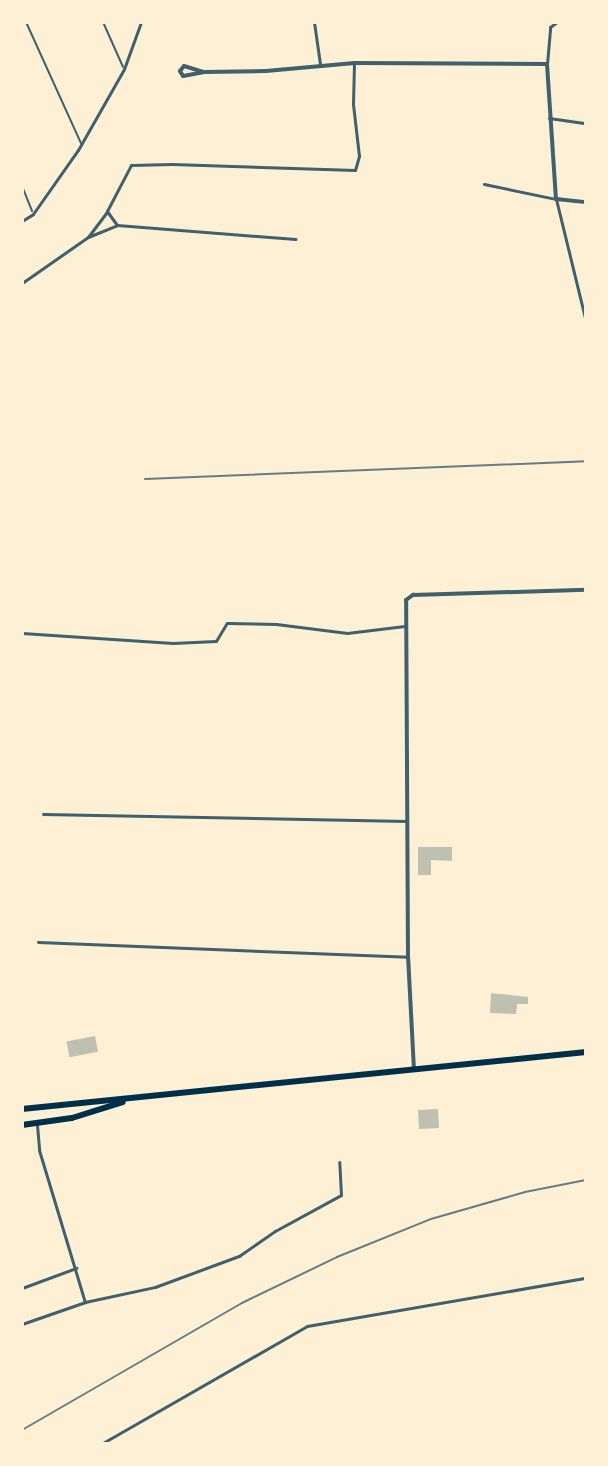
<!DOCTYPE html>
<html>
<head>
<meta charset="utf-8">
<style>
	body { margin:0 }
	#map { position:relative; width:608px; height:1466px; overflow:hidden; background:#fdf0d5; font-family:Inter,sans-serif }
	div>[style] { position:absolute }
	.building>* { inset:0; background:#bec0b2; transform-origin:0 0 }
	.service>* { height:2px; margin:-1px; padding:0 1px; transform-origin:1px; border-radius:1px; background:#3f606c }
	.minor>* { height:3px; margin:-1.5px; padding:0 1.5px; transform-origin:1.5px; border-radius:1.5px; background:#3f606c }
	.tertiary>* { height:4px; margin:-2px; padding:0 2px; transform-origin:2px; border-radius:2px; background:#3f606c }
	.trunk>* { height:6px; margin:-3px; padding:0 3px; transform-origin:3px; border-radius:3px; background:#003049 }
	.rail>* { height:2px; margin:-1px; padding:0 1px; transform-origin:1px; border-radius:1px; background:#657d81 }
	span { translate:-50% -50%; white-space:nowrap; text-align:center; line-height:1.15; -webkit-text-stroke:7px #fdf0d5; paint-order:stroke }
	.frame { position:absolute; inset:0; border:24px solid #fdf0d5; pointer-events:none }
</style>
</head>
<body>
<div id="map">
	<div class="building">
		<i style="clip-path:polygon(418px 847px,452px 847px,452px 861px,431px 860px,431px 875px,418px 875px)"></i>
		<i style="clip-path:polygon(491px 993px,528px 997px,528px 1004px,517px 1004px,516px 1014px,490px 1013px)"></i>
		<i style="left:95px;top:1036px;width:16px;height:29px;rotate:79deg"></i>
		<i style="left:438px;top:1109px;width:19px;height:20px;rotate:87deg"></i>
	</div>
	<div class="service">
		<i style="left:26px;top:22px;width:133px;rotate:65.6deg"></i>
		<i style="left:103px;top:22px;width:49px;rotate:66deg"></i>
		<i style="left:22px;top:186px;width:27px;rotate:68deg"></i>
	</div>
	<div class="minor">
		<i style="left:314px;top:22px;width:42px;rotate:81.9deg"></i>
		<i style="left:547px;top:64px;width:37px;rotate:-85deg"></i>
		<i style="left:550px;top:27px;width:9px;rotate:-36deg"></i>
		<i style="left:549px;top:118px;width:37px;rotate:8deg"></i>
		<i style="left:484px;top:184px;width:74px;rotate:11.8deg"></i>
		<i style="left:556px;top:199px;width:127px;rotate:76.3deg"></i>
		<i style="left:22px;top:221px;width:13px;rotate:-32deg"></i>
		<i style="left:33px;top:214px;width:78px;rotate:-54.9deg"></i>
		<i style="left:78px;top:150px;width:93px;rotate:-60.4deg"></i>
		<i style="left:124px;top:69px;width:50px;rotate:-70.1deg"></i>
		<i style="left:117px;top:225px;width:17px;rotate:-126deg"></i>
		<i style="left:107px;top:211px;width:52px;rotate:-62.4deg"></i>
		<i style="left:131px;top:165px;width:41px;rotate:-1.4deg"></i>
		<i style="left:172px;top:164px;width:183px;rotate:1.9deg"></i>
		<i style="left:355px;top:170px;width:15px;rotate:-74deg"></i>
		<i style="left:359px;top:156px;width:52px;rotate:-96.6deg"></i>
		<i style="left:353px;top:104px;width:40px;rotate:-88.6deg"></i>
		<i style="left:88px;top:237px;width:31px;rotate:-22deg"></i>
		<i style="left:117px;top:225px;width:179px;rotate:4.5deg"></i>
		<i style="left:22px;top:283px;width:80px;rotate:-34.9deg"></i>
		<i style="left:88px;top:237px;width:31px;rotate:-53deg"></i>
		<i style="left:22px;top:633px;width:151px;rotate:3.8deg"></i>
		<i style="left:173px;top:643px;width:43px;rotate:-2.7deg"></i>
		<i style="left:216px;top:641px;width:21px;rotate:-59deg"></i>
		<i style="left:227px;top:623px;width:49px;rotate:1.2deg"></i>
		<i style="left:276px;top:624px;width:72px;rotate:7.2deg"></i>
		<i style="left:347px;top:633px;width:58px;rotate:-6.9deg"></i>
		<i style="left:43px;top:814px;width:364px;rotate:1.1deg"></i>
		<i style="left:38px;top:942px;width:370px;rotate:2.3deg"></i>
		<i style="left:37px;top:1125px;width:25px;rotate:85deg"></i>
		<i style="left:39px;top:1150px;width:159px;rotate:73.2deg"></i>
		<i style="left:22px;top:1288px;width:58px;rotate:-20.3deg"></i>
		<i style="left:22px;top:1324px;width:67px;rotate:-19.2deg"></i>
		<i style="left:85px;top:1302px;width:72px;rotate:-12.1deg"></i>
		<i style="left:155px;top:1287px;width:90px;rotate:-20.3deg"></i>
		<i style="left:239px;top:1256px;width:44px;rotate:-34.8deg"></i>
		<i style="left:275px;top:1231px;width:75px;rotate:-28.6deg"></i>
		<i style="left:341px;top:1195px;width:33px;rotate:-93deg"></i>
		<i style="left:101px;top:1444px;width:237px;rotate:-29.8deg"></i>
		<i style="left:307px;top:1326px;width:283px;rotate:-9.8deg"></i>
	</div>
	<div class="tertiary">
		<i style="left:204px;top:72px;width:21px;rotate:169deg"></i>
		<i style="left:183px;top:76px;width:6px;rotate:-121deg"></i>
		<i style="left:180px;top:71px;width:6px;rotate:-51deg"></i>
		<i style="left:184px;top:66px;width:21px;rotate:17deg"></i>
		<i style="left:204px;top:72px;width:62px;rotate:-0.9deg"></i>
		<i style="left:266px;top:71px;width:89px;rotate:-5.1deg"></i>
		<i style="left:355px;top:63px;width:192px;rotate:0.3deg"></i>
		<i style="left:547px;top:64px;width:135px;rotate:86.2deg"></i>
		<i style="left:556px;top:199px;width:30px;rotate:6deg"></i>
		<i style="left:414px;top:1070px;width:113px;rotate:-93deg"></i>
		<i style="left:408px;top:957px;width:357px;rotate:-90.3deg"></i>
		<i style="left:406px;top:600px;width:9px;rotate:-36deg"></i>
		<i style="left:413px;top:595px;width:173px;rotate:-1.7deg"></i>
	</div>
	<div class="trunk">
		<i style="left:22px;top:1109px;width:567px;rotate:-5.77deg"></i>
		<i style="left:22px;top:1125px;width:50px;rotate:-8deg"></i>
		<i style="left:72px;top:1118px;width:53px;rotate:-17.4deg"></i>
	</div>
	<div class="rail">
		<i style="left:145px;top:479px;width:441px;rotate:-2.3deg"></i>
		<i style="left:22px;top:1430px;width:254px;rotate:-30deg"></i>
		<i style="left:242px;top:1303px;width:106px;rotate:-25.8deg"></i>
		<i style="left:337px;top:1257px;width:101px;rotate:-22deg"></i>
		<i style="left:431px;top:1219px;width:98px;rotate:-16deg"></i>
		<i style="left:525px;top:1192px;width:62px;rotate:-11.1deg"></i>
	</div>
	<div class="frame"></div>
</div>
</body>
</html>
